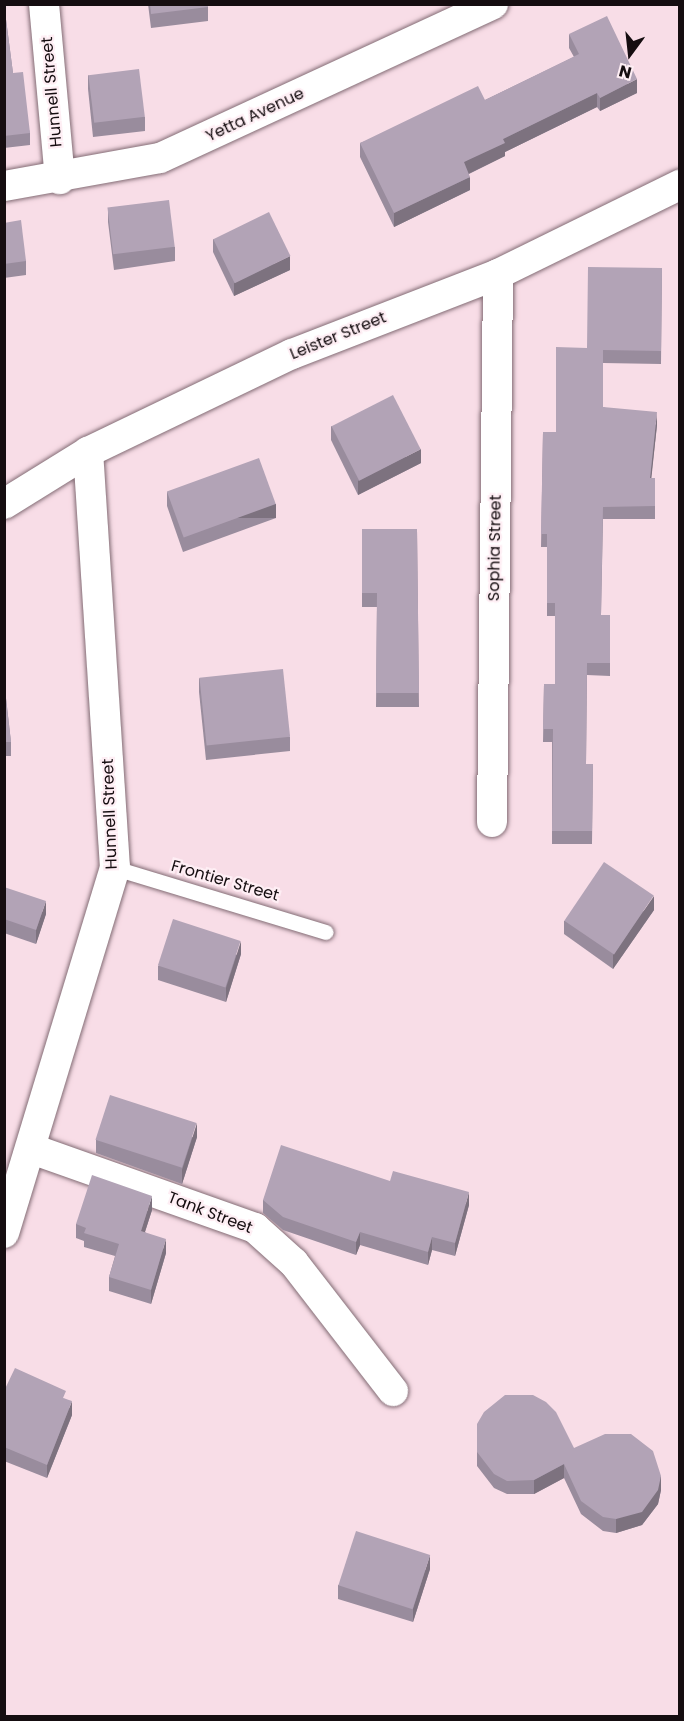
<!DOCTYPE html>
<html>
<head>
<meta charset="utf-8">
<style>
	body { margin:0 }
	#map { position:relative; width:684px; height:1721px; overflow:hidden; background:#f8dde7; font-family:Poppins,sans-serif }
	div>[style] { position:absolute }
	.roads { filter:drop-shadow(0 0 2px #836c75) drop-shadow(0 0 2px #836c75) }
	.lane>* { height:15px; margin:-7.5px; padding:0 7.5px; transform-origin:7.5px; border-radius:7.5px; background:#fff }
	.street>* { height:30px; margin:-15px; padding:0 15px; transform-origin:15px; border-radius:15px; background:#fff }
	.wall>* { inset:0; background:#998c9d }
	.shaded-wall>* { inset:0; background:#7d727f; transform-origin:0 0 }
	.building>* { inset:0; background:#b2a3b6; transform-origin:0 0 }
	span { translate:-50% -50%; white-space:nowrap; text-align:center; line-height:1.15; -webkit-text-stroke:4.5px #feeef4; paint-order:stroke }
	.street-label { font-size:16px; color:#150d10 }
	.frame { position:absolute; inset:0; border:6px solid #150d10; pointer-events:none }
	.north { position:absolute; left:600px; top:24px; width:60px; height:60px; -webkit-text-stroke:4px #feeef4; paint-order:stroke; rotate:195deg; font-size:16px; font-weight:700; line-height:24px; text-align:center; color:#150d10 }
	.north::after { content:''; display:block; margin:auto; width:21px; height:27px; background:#150d10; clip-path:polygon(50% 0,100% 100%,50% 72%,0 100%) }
</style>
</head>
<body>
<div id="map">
	<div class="roads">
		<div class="lane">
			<i style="left:115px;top:868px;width:220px;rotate:16.9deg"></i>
		</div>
		<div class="street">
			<i style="left:44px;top:4px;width:176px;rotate:84.8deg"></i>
			<i style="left:4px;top:186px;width:158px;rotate:-10.2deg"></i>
			<i style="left:160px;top:158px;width:367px;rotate:-24.8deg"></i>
			<i style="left:4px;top:504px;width:99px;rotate:-31.8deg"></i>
			<i style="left:88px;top:452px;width:226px;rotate:-25.7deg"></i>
			<i style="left:292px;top:354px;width:221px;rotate:-21.2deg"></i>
			<i style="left:498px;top:274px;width:203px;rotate:-26.1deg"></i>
			<i style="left:492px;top:822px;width:548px;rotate:-89.37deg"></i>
			<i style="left:32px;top:1149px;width:237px;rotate:19.5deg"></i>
			<i style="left:255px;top:1228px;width:52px;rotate:41.9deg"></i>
			<i style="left:294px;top:1263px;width:162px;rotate:52.3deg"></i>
			<i style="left:4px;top:1233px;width:382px;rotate:-73.1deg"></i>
			<i style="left:115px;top:868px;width:417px;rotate:-93.7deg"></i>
		</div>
	</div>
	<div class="wall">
		<i style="clip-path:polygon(4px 4px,13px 73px,30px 133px,30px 145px,4px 148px)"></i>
		<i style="clip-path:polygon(148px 4px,208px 4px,208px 21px,151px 28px)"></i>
		<i style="clip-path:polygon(569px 34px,637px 93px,600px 111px,597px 107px,505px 152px,505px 156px,469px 174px,470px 190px,394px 227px,360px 157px,360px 143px,485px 100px,574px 57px,569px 48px)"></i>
		<i style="clip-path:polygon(88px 75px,145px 117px,145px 131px,93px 137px,88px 89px)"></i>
		<i style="clip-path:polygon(108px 208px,175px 247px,175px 261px,114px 270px,108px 222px)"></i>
		<i style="clip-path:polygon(4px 223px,26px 261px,26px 275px,4px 278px)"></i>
		<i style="clip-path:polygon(213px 239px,290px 270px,234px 296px,213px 252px)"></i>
		<i style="clip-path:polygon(662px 268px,661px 364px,603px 363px,603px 407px,657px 425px,651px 478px,655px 478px,655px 519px,603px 519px,601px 615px,610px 615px,610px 676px,587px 675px,586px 764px,593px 764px,592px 844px,552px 844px,552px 742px,543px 742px,544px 684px,555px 684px,555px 616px,547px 616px,547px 547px,541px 547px,543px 432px,556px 432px,587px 348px)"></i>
		<i style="clip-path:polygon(331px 426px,421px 463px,358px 495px,331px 440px)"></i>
		<i style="clip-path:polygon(167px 492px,276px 518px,183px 552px,167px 506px)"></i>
		<i style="clip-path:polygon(362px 529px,417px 529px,419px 707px,376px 707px,377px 607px,362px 607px)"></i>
		<i style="clip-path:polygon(199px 678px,290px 737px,290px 751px,206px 760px,199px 692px)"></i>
		<i style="clip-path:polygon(4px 681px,11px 742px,11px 756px,4px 756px)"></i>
		<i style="clip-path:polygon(4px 887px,46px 914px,36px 944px,4px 933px)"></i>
		<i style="clip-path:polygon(654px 910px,613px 969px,564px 934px,564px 921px)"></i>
		<i style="clip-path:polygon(241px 954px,226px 1002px,158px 980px,158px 966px)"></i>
		<i style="clip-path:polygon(197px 1137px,182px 1184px,96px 1153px,96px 1140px)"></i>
		<i style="clip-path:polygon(390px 1181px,469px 1205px,455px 1256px,432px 1250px,428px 1265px,360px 1245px,356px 1255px,283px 1230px,263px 1213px,263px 1200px)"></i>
		<i style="clip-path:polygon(152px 1210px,145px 1232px,166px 1253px,151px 1304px,109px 1291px,109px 1277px,115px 1256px,84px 1247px,84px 1241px,76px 1238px,76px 1224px)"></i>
		<i style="clip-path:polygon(4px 1391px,66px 1399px,72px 1415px,47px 1478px,4px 1461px)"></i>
		<i style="clip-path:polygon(477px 1424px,574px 1448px,661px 1490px,658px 1504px,642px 1525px,616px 1533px,603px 1531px,581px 1514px,564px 1478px,534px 1494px,507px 1494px,494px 1488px,477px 1466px)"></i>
		<i style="clip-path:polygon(430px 1569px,413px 1622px,338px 1599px,338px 1585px)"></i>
	</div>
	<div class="shaded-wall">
		<i style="clip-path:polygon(637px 79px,637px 93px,600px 111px,600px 98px)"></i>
		<i style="clip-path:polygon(597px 93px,597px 107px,505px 152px,505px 156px,464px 176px,464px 162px,503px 139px)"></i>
		<i style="clip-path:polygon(470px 177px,470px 190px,394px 227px,394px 213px)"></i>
		<i style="clip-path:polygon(290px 256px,290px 270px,234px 296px,234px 283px)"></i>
		<i style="clip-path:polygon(657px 412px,657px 425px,650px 491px,650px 478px)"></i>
		<i style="clip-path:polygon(421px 449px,421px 463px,358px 495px,358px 481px)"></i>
		<i style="left:276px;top:504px;width:14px;height:99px;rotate:90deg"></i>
		<i style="clip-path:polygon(654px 896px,654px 910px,613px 969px,613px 955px)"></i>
		<i style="clip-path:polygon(46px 901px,46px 914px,36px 944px,36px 930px)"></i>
		<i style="clip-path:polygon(241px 941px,241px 954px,226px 1002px,226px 988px)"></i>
		<i style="clip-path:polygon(197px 1123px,197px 1137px,182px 1184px,182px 1170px)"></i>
		<i style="clip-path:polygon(469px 1192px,469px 1205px,455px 1256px,455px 1243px)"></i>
		<i style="clip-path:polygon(152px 1196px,152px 1210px,141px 1244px,141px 1231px)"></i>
		<i style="clip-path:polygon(360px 1232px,360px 1245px,356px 1255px,356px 1242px)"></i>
		<i style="clip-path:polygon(432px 1237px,432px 1250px,428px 1265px,428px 1252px)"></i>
		<i style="clip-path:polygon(166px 1239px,166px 1253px,151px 1304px,151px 1290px)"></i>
		<i style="clip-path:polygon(72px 1401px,72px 1415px,47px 1478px,47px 1465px)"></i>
		<i style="clip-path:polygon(564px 1464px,564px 1478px,534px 1494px,534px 1480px)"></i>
		<i style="clip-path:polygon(661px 1476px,661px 1490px,658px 1504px,642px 1525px,616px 1533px,616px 1519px)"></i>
		<i style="clip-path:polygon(430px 1555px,430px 1569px,413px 1622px,413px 1609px)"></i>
	</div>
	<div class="building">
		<i style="clip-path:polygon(4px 4px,13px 73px,23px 72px,30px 133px,4px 136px)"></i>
		<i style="clip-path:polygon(150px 4px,208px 4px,208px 7px,151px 14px)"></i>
		<i style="clip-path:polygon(607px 16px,637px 79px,600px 98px,597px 93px,503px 139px,505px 143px,464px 162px,470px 177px,394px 213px,360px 143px,478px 86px,485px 100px,579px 54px,569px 34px)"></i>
		<i style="left:139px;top:69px;width:48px;height:51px;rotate:83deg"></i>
		<i style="left:169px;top:200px;width:47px;height:62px;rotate:83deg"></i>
		<i style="left:269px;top:212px;width:49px;height:62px;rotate:64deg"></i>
		<i style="clip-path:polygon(21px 220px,26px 261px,4px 264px,4px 223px)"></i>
		<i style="clip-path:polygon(588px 267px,662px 268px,661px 351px,603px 350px,603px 407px,657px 412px,650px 478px,655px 478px,655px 506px,603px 507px,601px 615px,610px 615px,610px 663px,587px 663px,586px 764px,593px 764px,592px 831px,552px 831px,553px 729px,543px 729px,544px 684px,555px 684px,555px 603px,547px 603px,547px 534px,541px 534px,543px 432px,556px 432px,556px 347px,587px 348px)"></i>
		<i style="left:393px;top:395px;width:61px;height:69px;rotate:63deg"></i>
		<i style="left:259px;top:458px;width:49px;height:98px;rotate:70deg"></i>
		<i style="clip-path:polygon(362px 529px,417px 529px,419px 693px,376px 693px,377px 593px,362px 593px)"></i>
		<i style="left:283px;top:669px;width:68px;height:84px;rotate:84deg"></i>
		<i style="clip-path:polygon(4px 681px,11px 742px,4px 742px)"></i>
		<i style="left:604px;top:862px;width:60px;height:71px;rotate:34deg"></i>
		<i style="clip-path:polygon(4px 887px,46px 901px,36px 930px,4px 919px)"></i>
		<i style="left:173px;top:919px;width:71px;height:49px;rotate:18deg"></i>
		<i style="left:110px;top:1095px;width:91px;height:47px;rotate:18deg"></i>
		<i style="clip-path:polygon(281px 1145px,390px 1181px,393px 1171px,469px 1192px,455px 1243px,432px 1237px,428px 1252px,360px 1232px,356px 1242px,283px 1217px,263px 1200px)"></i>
		<i style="clip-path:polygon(92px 1175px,152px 1196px,141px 1231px,166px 1239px,151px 1290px,109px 1277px,119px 1244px,84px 1233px,86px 1228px,76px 1224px)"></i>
		<i style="clip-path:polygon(15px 1368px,66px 1391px,63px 1398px,72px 1401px,47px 1465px,4px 1447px,4px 1391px)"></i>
		<i style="clip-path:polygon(505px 1395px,533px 1395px,546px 1402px,556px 1412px,574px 1448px,605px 1434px,631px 1434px,653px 1451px,661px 1476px,658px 1490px,642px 1512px,616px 1519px,603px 1517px,581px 1501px,564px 1464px,534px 1480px,507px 1481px,494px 1474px,477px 1452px,477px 1424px,484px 1412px)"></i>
		<i style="left:356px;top:1531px;width:78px;height:57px;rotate:18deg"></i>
	</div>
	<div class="street-label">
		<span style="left:52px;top:92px;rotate:-95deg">Hunnell Street</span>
		<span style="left:255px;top:115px;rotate:-25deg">Yetta Avenue</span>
		<span style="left:338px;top:336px;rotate:-22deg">Leister Street</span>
		<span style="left:495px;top:548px;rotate:-89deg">Sophia Street</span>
		<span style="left:110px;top:814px;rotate:-92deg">Hunnell Street</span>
		<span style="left:225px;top:881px;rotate:16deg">Frontier Street</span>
		<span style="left:210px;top:1213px;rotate:21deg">Tank Street</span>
	</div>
	<div class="frame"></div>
	<div class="north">N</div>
</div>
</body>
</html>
